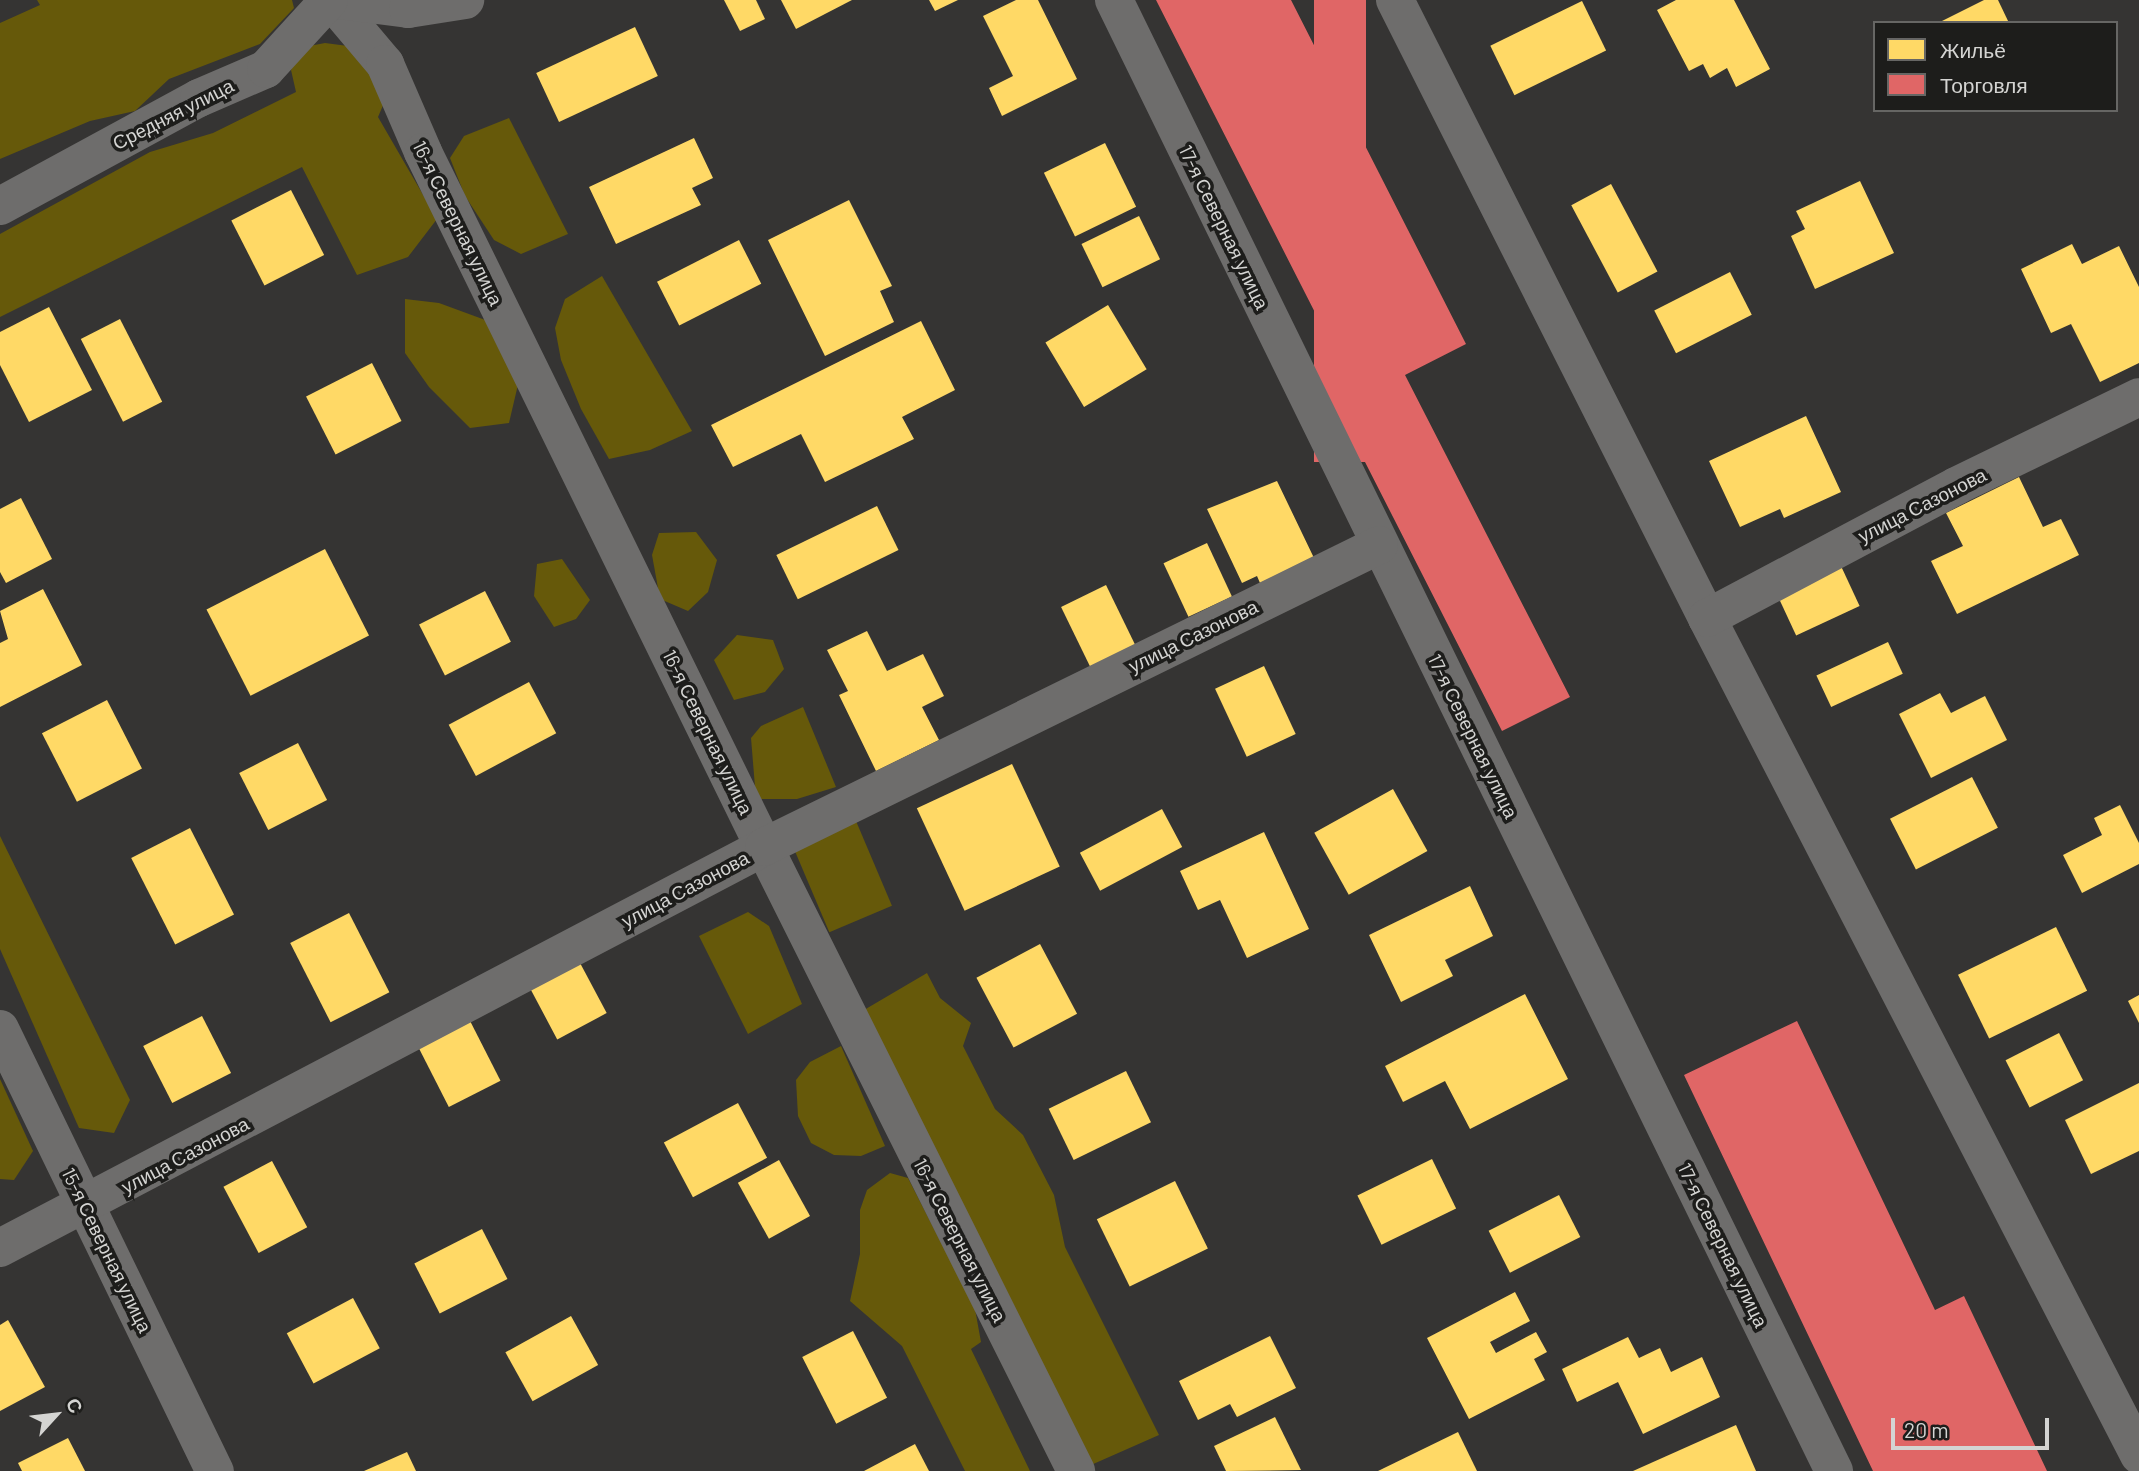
<!DOCTYPE html>
<html>
<head>
<meta charset="utf-8">
<style>
	body { margin:0 }
	#map { position:relative; width:2139px; height:1471px; overflow:hidden; background:#353433; font-family:Barlow,sans-serif }
	div>[style] { position:absolute }
	.green>* { inset:0; background:#66590a; transform-origin:0 0 }
	.homes>* { inset:0; background:#ffd966; transform-origin:0 0 }
	.shops>* { inset:0; background:#e06666; transform-origin:0 0 }
	.minor>* { height:38px; margin:-19px; padding:0 19px; transform-origin:19px; border-radius:19px; background:#6e6d6c }
	span { translate:-50% -50%; white-space:nowrap; text-align:center; line-height:1.15; -webkit-text-stroke:7px #1d1d1b; paint-order:stroke }
	.street-label { font-size:19px; color:#d4d4d2 }
	.legend { position:absolute; left:1873px; top:21px; width:245px; height:91px; box-sizing:border-box; background:#1d1d1b; border:2px solid #666664; margin:0; padding:9px 12px; list-style:none; font-size:21px; color:#d4d4d2 }
	.legend li { display:flex; align-items:center; gap:14px; height:35px }
	.legend b { width:35px; border:2px solid #666664 }
	.north { position:absolute; left:21px; top:1380px; width:70px; height:70px; -webkit-text-stroke:5px #1d1d1b; paint-order:stroke; rotate:63deg; font-size:19px; font-weight:700; line-height:28px; text-align:center; color:#d4d4d2 }
	.north::after { content:''; display:block; margin:auto; width:24px; height:32px; background:#d4d4d2; clip-path:polygon(50% 0,100% 100%,50% 72%,0 100%) }
	.scale { position:absolute; left:1891px; top:1418px; width:158px; height:32px; box-sizing:border-box; border:4px solid #d4d4d2; border-top:0; padding-left:9px; font-size:21px; line-height:24px; white-space:nowrap; color:#d4d4d2; -webkit-text-stroke:5px #1d1d1b; paint-order:stroke }
</style>
</head>
<body>
<div id="map">
	<div class="green">
		<i style="clip-path:polygon(37px 0,292px 0,294px 8px,260px 44px,169px 79px,135px 111px,90px 121px,0 159px,0 23px,40px 5px)"></i>
		<i style="clip-path:polygon(325px 43px,348px 46px,373px 70px,384px 103px,378px 117px,437px 219px,408px 257px,357px 275px,302px 167px,0 317px,0 234px,150px 152px,213px 133px,296px 92px,291px 70px,304px 47px)"></i>
		<i style="clip-path:polygon(509px 118px,568px 234px,521px 254px,494px 240px,465px 196px,450px 158px,464px 136px)"></i>
		<i style="clip-path:polygon(602px 276px,692px 431px,650px 450px,609px 459px,581px 409px,561px 360px,555px 328px,565px 299px)"></i>
		<i style="clip-path:polygon(405px 299px,439px 303px,488px 321px,520px 376px,509px 423px,470px 428px,429px 387px,405px 353px)"></i>
		<i style="clip-path:polygon(696px 532px,717px 560px,708px 592px,688px 611px,660px 599px,652px 555px,659px 533px)"></i>
		<i style="clip-path:polygon(562px 559px,590px 600px,576px 619px,554px 627px,534px 596px,537px 564px)"></i>
		<i style="clip-path:polygon(737px 635px,773px 640px,784px 669px,765px 692px,734px 700px,714px 660px)"></i>
		<i style="clip-path:polygon(803px 707px,836px 787px,797px 799px,756px 799px,751px 738px,761px 726px)"></i>
		<i style="left:856px;top:821px;width:92px;height:68px;rotate:67deg"></i>
		<i style="clip-path:polygon(0 836px,130px 1100px,114px 1133px,79px 1128px,0 949px)"></i>
		<i style="clip-path:polygon(748px 912px,769px 926px,802px 1004px,748px 1034px,699px 936px)"></i>
		<i style="clip-path:polygon(927px 973px,940px 998px,971px 1023px,963px 1046px,995px 1109px,1023px 1135px,1054px 1195px,1065px 1247px,1159px 1435px,1091px 1465px,864px 1010px)"></i>
		<i style="clip-path:polygon(841px 1046px,885px 1146px,861px 1156px,834px 1155px,811px 1143px,798px 1116px,796px 1080px,810px 1062px)"></i>
		<i style="clip-path:polygon(0 1079px,33px 1151px,14px 1180px,0 1179px)"></i>
		<i style="clip-path:polygon(890px 1173px,908px 1178px,975px 1309px,981px 1342px,971px 1349px,1030px 1471px,965px 1471px,902px 1346px,850px 1301px,860px 1254px,860px 1210px,867px 1190px)"></i>
	</div>
	<div class="homes">
		<i style="clip-path:polygon(724px 0,756px 0,765px 19px,740px 31px)"></i>
		<i style="clip-path:polygon(781px 0,852px 0,796px 29px)"></i>
		<i style="clip-path:polygon(929px 0,958px 0,935px 11px)"></i>
		<i style="clip-path:polygon(1016px 0,1038px 0,1077px 79px,1002px 116px,989px 88px,1013px 76px,983px 16px)"></i>
		<i style="clip-path:polygon(1676px 0,1734px 0,1770px 69px,1736px 87px,1727px 68px,1710px 78px,1703px 64px,1689px 71px,1657px 10px)"></i>
		<i style="clip-path:polygon(1984px 0,1998px 0,2009px 23px,1938px 23px)"></i>
		<i style="left:1582px;top:1px;width:55px;height:102px;rotate:64deg"></i>
		<i style="left:635px;top:27px;width:54px;height:109px;rotate:65deg"></i>
		<i style="clip-path:polygon(694px 138px,713px 178px,692px 188px,701px 205px,616px 244px,589px 187px)"></i>
		<i style="left:1105px;top:143px;width:71px;height:68px;rotate:64deg"></i>
		<i style="clip-path:polygon(1860px 181px,1894px 253px,1815px 289px,1791px 236px,1805px 229px,1796px 211px)"></i>
		<i style="left:1611px;top:184px;width:99px;height:45px;rotate:62deg"></i>
		<i style="left:291px;top:190px;width:73px;height:67px;rotate:63deg"></i>
		<i style="clip-path:polygon(849px 200px,892px 286px,880px 291px,894px 322px,825px 356px,768px 240px)"></i>
		<i style="left:1139px;top:216px;width:48px;height:64px;rotate:64deg"></i>
		<i style="left:739px;top:240px;width:49px;height:92px;rotate:63deg"></i>
		<i style="clip-path:polygon(2072px 244px,2082px 264px,2119px 246px,2139px 287px,2139px 363px,2100px 382px,2071px 324px,2051px 333px,2021px 269px)"></i>
		<i style="left:1730px;top:272px;width:48px;height:85px;rotate:63deg"></i>
		<i style="left:1108px;top:305px;width:75px;height:73px;rotate:59deg"></i>
		<i style="clip-path:polygon(49px 307px,92px 390px,29px 422px,0 365px,0 332px)"></i>
		<i style="left:120px;top:319px;width:93px;height:44px;rotate:63deg"></i>
		<i style="clip-path:polygon(921px 321px,955px 390px,902px 417px,914px 439px,825px 482px,801px 434px,733px 467px,711px 425px)"></i>
		<i style="left:372px;top:363px;width:65px;height:74px;rotate:63deg"></i>
		<i style="clip-path:polygon(1806px 416px,1841px 492px,1784px 518px,1780px 509px,1740px 527px,1709px 461px)"></i>
		<i style="clip-path:polygon(2019px 477px,2043px 527px,2061px 519px,2079px 555px,1957px 614px,1931px 561px,1963px 546px,1946px 513px)"></i>
		<i style="clip-path:polygon(1277px 481px,1314px 558px,1260px 583px,1257px 576px,1242px 583px,1207px 509px)"></i>
		<i style="clip-path:polygon(21px 498px,52px 559px,6px 583px,0 572px,0 509px)"></i>
		<i style="left:877px;top:506px;width:49px;height:112px;rotate:64deg"></i>
		<i style="left:1207px;top:543px;width:59px;height:48px;rotate:65deg"></i>
		<i style="left:325px;top:549px;width:97px;height:133px;rotate:63deg"></i>
		<i style="left:1841px;top:566px;width:44px;height:70px;rotate:65deg"></i>
		<i style="left:1106px;top:585px;width:67px;height:50px;rotate:64deg"></i>
		<i style="clip-path:polygon(43px 589px,82px 665px,0 707px,0 643px,8px 639px,0 611px)"></i>
		<i style="left:485px;top:591px;width:57px;height:74px;rotate:63deg"></i>
		<i style="clip-path:polygon(867px 631px,887px 671px,923px 654px,944px 696px,922px 707px,939px 740px,876px 771px,839px 695px,848px 691px,827px 650px)"></i>
		<i style="left:1888px;top:642px;width:35px;height:79px;rotate:65deg"></i>
		<i style="left:1264px;top:666px;width:75px;height:54px;rotate:65deg"></i>
		<i style="left:529px;top:682px;width:58px;height:91px;rotate:62deg"></i>
		<i style="clip-path:polygon(1940px 693px,1951px 713px,1985px 696px,2007px 740px,1931px 778px,1899px 714px)"></i>
		<i style="left:107px;top:700px;width:77px;height:73px;rotate:63deg"></i>
		<i style="left:298px;top:743px;width:64px;height:66px;rotate:63deg"></i>
		<i style="left:1012px;top:764px;width:113px;height:105px;rotate:65deg"></i>
		<i style="left:1972px;top:777px;width:57px;height:92px;rotate:63deg"></i>
		<i style="left:1393px;top:789px;width:71px;height:90px;rotate:61deg"></i>
		<i style="clip-path:polygon(2120px 805px,2139px 843px,2139px 864px,2082px 893px,2063px 855px,2102px 835px,2094px 818px)"></i>
		<i style="left:1162px;top:809px;width:43px;height:93px;rotate:62deg"></i>
		<i style="left:190px;top:828px;width:97px;height:66px;rotate:63deg"></i>
		<i style="clip-path:polygon(1264px 832px,1309px 929px,1247px 958px,1220px 900px,1198px 910px,1180px 871px)"></i>
		<i style="clip-path:polygon(1470px 886px,1493px 936px,1445px 960px,1453px 976px,1401px 1002px,1369px 935px)"></i>
		<i style="left:349px;top:913px;width:89px;height:66px;rotate:63deg"></i>
		<i style="left:2056px;top:927px;width:71px;height:109px;rotate:64deg"></i>
		<i style="left:1040px;top:944px;width:79px;height:72px;rotate:62deg"></i>
		<i style="left:571px;top:946px;width:76px;height:56px;rotate:62deg"></i>
		<i style="clip-path:polygon(1525px 994px,1568px 1079px,1470px 1129px,1445px 1081px,1403px 1102px,1385px 1066px)"></i>
		<i style="clip-path:polygon(2139px 995px,2139px 1023px,2128px 1001px)"></i>
		<i style="left:466px;top:1013px;width:76px;height:58px;rotate:63deg"></i>
		<i style="left:202px;top:1016px;width:64px;height:66px;rotate:63deg"></i>
		<i style="left:2059px;top:1033px;width:53px;height:60px;rotate:63deg"></i>
		<i style="left:1126px;top:1071px;width:57px;height:86px;rotate:64deg"></i>
		<i style="clip-path:polygon(2139px 1083px,2139px 1151px,2091px 1174px,2065px 1120px)"></i>
		<i style="left:738px;top:1103px;width:62px;height:84px;rotate:62deg"></i>
		<i style="left:1432px;top:1159px;width:55px;height:83px;rotate:64deg"></i>
		<i style="left:779px;top:1160px;width:64px;height:47px;rotate:61deg"></i>
		<i style="left:272px;top:1161px;width:75px;height:55px;rotate:62deg"></i>
		<i style="left:1175px;top:1181px;width:75px;height:87px;rotate:64deg"></i>
		<i style="left:1559px;top:1195px;width:47px;height:79px;rotate:63deg"></i>
		<i style="left:482px;top:1229px;width:56px;height:76px;rotate:63deg"></i>
		<i style="clip-path:polygon(1515px 1292px,1530px 1321px,1490px 1342px,1496px 1353px,1536px 1332px,1547px 1352px,1534px 1359px,1545px 1380px,1469px 1419px,1427px 1338px)"></i>
		<i style="left:353px;top:1298px;width:57px;height:75px;rotate:62deg"></i>
		<i style="left:571px;top:1316px;width:56px;height:75px;rotate:61deg"></i>
		<i style="clip-path:polygon(8px 1320px,45px 1387px,0 1411px,0 1325px)"></i>
		<i style="left:853px;top:1331px;width:75px;height:57px;rotate:63deg"></i>
		<i style="clip-path:polygon(1270px 1336px,1296px 1388px,1237px 1417px,1230px 1404px,1198px 1420px,1179px 1381px)"></i>
		<i style="clip-path:polygon(1628px 1337px,1639px 1358px,1660px 1348px,1671px 1372px,1702px 1357px,1720px 1397px,1643px 1434px,1618px 1382px,1577px 1402px,1562px 1369px)"></i>
		<i style="clip-path:polygon(1275px 1417px,1301px 1470px,1226px 1471px,1214px 1446px)"></i>
		<i style="clip-path:polygon(1736px 1425px,1756px 1471px,1633px 1471px)"></i>
		<i style="clip-path:polygon(1458px 1432px,1477px 1471px,1378px 1471px)"></i>
		<i style="clip-path:polygon(68px 1438px,85px 1471px,22px 1471px,18px 1463px)"></i>
		<i style="clip-path:polygon(915px 1444px,929px 1471px,864px 1471px)"></i>
		<i style="clip-path:polygon(407px 1452px,416px 1471px,364px 1471px)"></i>
	</div>
	<div class="shops">
		<i style="clip-path:polygon(1156px 0,1291px 0,1466px 344px,1405px 375px,1570px 697px,1502px 731px,1338px 409px,1359px 399px)"></i>
		<i style="left:1314px;top:0;width:52px;height:462px"></i>
		<i style="clip-path:polygon(1797px 1021px,1935px 1310px,1964px 1296px,2047px 1471px,1873px 1471px,1684px 1075px)"></i>
	</div>
	<div class="minor">
		<i style="left:331px;top:0;width:84px;rotate:49.8deg"></i>
		<i style="left:385px;top:64px;width:96px;rotate:66.6deg"></i>
		<i style="left:423px;top:152px;width:774px;rotate:63.87deg"></i>
		<i style="left:764px;top:847px;width:698px;rotate:63.43deg"></i>
		<i style="left:338px;top:0;width:71px;rotate:7.3deg"></i>
		<i style="left:408px;top:9px;width:58px;rotate:-9deg"></i>
		<i style="left:1114px;top:0;width:1638px;rotate:63.92deg"></i>
		<i style="left:1395px;top:0;width:692px;rotate:63.21deg"></i>
		<i style="left:1707px;top:618px;width:942px;rotate:62.7deg"></i>
		<i style="left:0;top:206px;width:226px;rotate:-28.5deg"></i>
		<i style="left:199px;top:98px;width:73px;rotate:-23.4deg"></i>
		<i style="left:266px;top:69px;width:93px;rotate:-47.6deg"></i>
		<i style="left:1707px;top:618px;width:282px;rotate:-27.9deg"></i>
		<i style="left:1956px;top:486px;width:203px;rotate:-25.9deg"></i>
		<i style="left:0;top:1029px;width:492px;rotate:64.1deg"></i>
		<i style="left:0;top:1248px;width:863px;rotate:-27.69deg"></i>
		<i style="left:764px;top:847px;width:685px;rotate:-26.15deg"></i>
	</div>
	<div class="street-label">
		<span style="left:173px;top:114px;rotate:-27deg">Средняя улица</span>
		<span style="left:458px;top:223px;rotate:64deg">16-я Северная улица</span>
		<span style="left:1224px;top:227px;rotate:64deg">17-я Северная улица</span>
		<span style="left:1922px;top:505px;rotate:-27deg">улица Сазонова</span>
		<span style="left:1193px;top:636px;rotate:-26deg">улица Сазонова</span>
		<span style="left:708px;top:732px;rotate:64deg">16-я Северная улица</span>
		<span style="left:1473px;top:736px;rotate:64deg">17-я Северная улица</span>
		<span style="left:685px;top:889px;rotate:-28deg">улица Сазонова</span>
		<span style="left:185px;top:1155px;rotate:-28deg">улица Сазонова</span>
		<span style="left:960px;top:1240px;rotate:63deg">16-я Северная улица</span>
		<span style="left:1723px;top:1245px;rotate:64deg">17-я Северная улица</span>
		<span style="left:107px;top:1250px;rotate:64deg">15-я Северная улица</span>
	</div>
	<ul class="legend">
	<li><b style="height:19px;background:#ffd966"></b>Жильё</li>
	<li><b style="height:19px;background:#e06666"></b>Торговля</li>
	</ul>
	<div class="north">С</div>
	<div class="scale">20 m</div>
</div>
</body>
</html>
